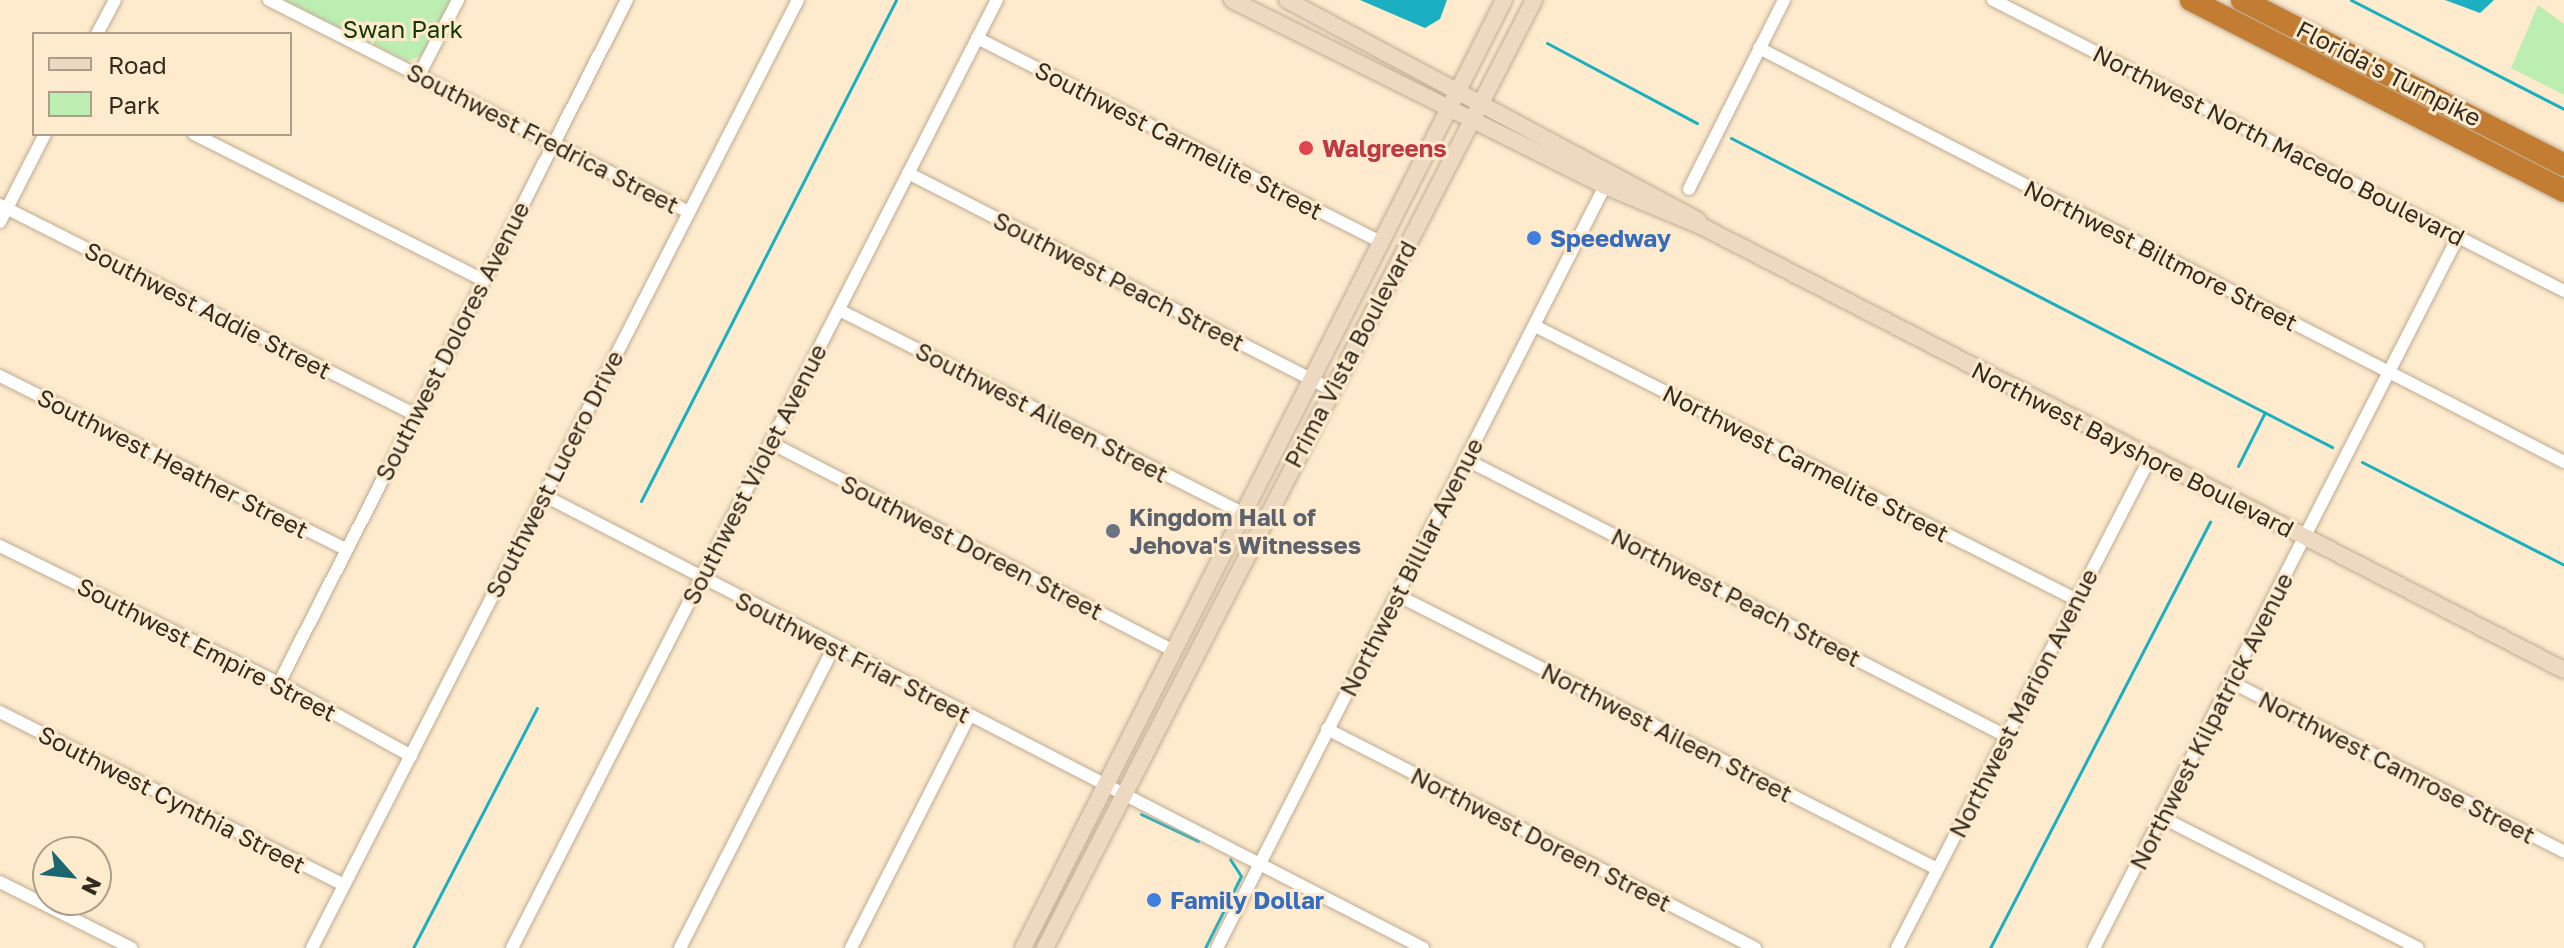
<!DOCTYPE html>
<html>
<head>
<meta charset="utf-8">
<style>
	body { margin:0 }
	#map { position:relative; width:2564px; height:948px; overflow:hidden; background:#feebce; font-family:"Golos Text",sans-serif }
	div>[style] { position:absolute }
	.green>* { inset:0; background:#bdeeb1 }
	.water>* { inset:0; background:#1aafc1 }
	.stream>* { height:3px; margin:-1.5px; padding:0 1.5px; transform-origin:1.5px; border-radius:1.5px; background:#1aafc1 }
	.roads { filter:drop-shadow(0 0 2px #bfac91) drop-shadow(0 0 2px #bfac91) }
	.street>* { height:12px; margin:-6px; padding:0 6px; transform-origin:6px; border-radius:6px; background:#fff }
	.secondary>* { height:16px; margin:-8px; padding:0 8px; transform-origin:8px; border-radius:8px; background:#edd8c2 }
	.highway>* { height:22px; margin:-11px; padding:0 11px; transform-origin:11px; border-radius:11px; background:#c27d32 }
	.dots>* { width:22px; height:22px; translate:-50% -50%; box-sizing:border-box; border:4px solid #feebce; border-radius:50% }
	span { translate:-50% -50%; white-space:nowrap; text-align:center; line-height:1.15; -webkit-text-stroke:6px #feebce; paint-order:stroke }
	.park-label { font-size:24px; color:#133806 }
	.street-label { font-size:24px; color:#322b20 }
	.health-label { font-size:24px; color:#be3a42; font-weight:700 }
	.left { translate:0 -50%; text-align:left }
	.shop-label { font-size:24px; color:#366cbe; font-weight:700 }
	.worship-label { font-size:24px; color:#5b616d; font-weight:700 }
	.legend { position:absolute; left:32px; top:32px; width:260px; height:104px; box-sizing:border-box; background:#feebce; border:2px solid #ac9e88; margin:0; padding:10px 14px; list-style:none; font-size:24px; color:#322b20 }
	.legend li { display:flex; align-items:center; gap:16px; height:40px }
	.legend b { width:40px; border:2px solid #ac9e88 }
	.north { position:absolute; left:32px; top:836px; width:80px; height:80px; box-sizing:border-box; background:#feebce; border:2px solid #ac9e88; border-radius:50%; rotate:117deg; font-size:22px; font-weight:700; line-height:32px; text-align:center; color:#322b20 }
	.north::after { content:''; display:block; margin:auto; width:28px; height:36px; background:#1b676f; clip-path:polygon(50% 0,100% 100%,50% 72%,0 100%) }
</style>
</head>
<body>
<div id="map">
	<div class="green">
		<i style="clip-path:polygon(283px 0,452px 0,423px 55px,408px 61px)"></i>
		<i style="clip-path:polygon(2538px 5px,2564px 24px,2564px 95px,2511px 68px)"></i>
	</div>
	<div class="water">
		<i style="clip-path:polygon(1360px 0,1447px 0,1440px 19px,1425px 28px)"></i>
		<i style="clip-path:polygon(2445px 0,2494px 0,2480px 13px)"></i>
	</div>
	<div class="stream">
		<i style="left:2351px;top:0;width:239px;rotate:27.1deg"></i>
		<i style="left:1547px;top:43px;width:170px;rotate:28.1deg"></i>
		<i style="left:1731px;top:138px;width:676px;rotate:27.21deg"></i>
		<i style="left:2362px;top:462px;width:227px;rotate:27deg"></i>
		<i style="left:2238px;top:466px;width:60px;rotate:-63.4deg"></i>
		<i style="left:641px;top:501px;width:562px;rotate:-63.02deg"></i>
		<i style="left:1141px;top:814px;width:63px;rotate:25.3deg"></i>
		<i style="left:413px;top:948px;width:270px;rotate:-62.7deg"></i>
		<i style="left:1205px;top:948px;width:80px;rotate:-63.4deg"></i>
		<i style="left:1241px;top:876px;width:20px;rotate:-123deg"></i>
		<i style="left:1990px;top:948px;width:480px;rotate:-62.7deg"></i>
	</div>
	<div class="roads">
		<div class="street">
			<i style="left:269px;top:0;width:470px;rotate:26.8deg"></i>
			<i style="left:1993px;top:0;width:641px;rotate:27deg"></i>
			<i style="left:97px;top:34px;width:38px;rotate:-62deg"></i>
			<i style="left:977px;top:38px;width:453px;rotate:26.8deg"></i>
			<i style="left:1759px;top:48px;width:905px;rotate:27.22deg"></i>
			<i style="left:419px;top:75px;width:85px;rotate:-62.5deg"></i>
			<i style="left:194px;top:134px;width:324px;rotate:26.8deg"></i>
			<i style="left:908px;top:173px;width:475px;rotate:27.1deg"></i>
			<i style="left:1689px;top:189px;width:212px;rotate:-63.3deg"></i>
			<i style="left:0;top:205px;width:466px;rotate:26.8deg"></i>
			<i style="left:0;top:222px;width:99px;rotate:-62.9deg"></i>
			<i style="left:839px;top:310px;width:453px;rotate:26.7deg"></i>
			<i style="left:1535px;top:326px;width:607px;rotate:26.82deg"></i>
			<i style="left:0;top:376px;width:387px;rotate:26.6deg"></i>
			<i style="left:771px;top:443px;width:454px;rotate:27.3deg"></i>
			<i style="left:1465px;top:459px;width:608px;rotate:27.11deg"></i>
			<i style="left:543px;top:495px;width:990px;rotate:27.24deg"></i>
			<i style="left:0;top:546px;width:311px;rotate:26.2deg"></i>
			<i style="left:279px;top:683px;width:151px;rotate:28.9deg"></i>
			<i style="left:1397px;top:595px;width:606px;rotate:26.9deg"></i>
			<i style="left:2231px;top:682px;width:374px;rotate:27deg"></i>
			<i style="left:279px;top:683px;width:767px;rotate:-63deg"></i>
			<i style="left:0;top:712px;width:385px;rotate:26.7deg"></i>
			<i style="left:1327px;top:729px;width:481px;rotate:27.1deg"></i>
			<i style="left:2161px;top:817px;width:288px;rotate:27deg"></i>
			<i style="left:0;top:882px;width:147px;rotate:26.7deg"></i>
			<i style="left:312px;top:948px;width:1065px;rotate:-62.86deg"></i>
			<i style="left:512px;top:948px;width:1065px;rotate:-62.91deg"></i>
			<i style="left:680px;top:948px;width:338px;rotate:-62.9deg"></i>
			<i style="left:851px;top:948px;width:260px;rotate:-63deg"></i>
			<i style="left:1217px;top:948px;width:855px;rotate:-63.02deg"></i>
			<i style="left:1897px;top:948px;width:551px;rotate:-62.69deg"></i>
			<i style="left:2094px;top:948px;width:799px;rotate:-62.89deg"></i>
		</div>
		<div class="secondary">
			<i style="left:1232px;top:0;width:417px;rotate:26.5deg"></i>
			<i style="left:1605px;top:186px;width:106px;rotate:22.7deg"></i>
			<i style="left:1703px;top:227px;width:968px;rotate:27.23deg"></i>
			<i style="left:1287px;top:0;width:466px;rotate:28.2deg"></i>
			<i style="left:1023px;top:948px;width:1063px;rotate:-63.1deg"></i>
			<i style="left:1045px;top:948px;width:1067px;rotate:-62.71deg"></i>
		</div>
		<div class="highway">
			<i style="left:2191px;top:0;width:419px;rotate:27.1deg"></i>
			<i style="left:2242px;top:0;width:362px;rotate:27.1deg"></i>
		</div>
	</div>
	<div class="dots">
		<i style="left:1306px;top:148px;background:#e0444e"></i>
		<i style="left:1534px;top:238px;background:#3f7fe0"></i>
		<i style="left:1113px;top:531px;background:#6b7280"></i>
		<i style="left:1154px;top:900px;background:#3f7fe0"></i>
	</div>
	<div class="park-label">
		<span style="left:403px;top:29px">Swan Park</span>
	</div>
	<div class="street-label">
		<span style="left:2389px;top:73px;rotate:27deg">Florida's Turnpike</span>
		<span style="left:543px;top:138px;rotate:27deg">Southwest Fredrica Street</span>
		<span style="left:1179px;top:140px;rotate:27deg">Southwest Carmelite Street</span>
		<span style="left:2279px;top:145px;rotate:27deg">Northwest North Macedo Boulevard</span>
		<span style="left:2161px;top:255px;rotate:27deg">Northwest Biltmore Street</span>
		<span style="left:1119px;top:281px;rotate:27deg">Southwest Peach Street</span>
		<span style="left:208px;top:310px;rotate:27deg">Southwest Addie Street</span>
		<span style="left:452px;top:341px;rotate:-63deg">Southwest Dolores Avenue</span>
		<span style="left:1350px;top:354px;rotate:-62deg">Prima Vista Boulevard</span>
		<span style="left:1042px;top:412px;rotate:27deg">Southwest Aileen Street</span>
		<span style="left:2133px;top:449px;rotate:27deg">Northwest Bayshore Boulevard</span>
		<span style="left:173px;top:463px;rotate:27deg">Southwest Heather Street</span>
		<span style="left:1806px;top:463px;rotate:27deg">Northwest Carmelite Street</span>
		<span style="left:554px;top:474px;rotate:-63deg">Southwest Lucero Drive</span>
		<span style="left:754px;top:474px;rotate:-63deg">Southwest Violet Avenue</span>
		<span style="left:972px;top:547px;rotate:27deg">Southwest Doreen Street</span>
		<span style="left:1411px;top:567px;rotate:-63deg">Northwest Billiar Avenue</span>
		<span style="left:1736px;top:597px;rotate:27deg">Northwest Peach Street</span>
		<span style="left:207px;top:649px;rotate:27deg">Southwest Empire Street</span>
		<span style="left:853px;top:657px;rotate:27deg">Southwest Friar Street</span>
		<span style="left:2023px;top:703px;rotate:-63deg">Northwest Marion Avenue</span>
		<span style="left:2211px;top:721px;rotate:-63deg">Northwest Kilpatrick Avenue</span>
		<span style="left:1667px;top:732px;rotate:27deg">Northwest Aileen Street</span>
		<span style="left:2397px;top:767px;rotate:27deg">Northwest Camrose Street</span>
		<span style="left:172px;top:799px;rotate:27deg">Southwest Cynthia Street</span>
		<span style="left:1541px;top:839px;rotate:27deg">Northwest Doreen Street</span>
	</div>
	<div class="health-label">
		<span class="left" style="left:1322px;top:148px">Walgreens</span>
	</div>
	<div class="shop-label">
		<span class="left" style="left:1550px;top:238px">Speedway</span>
		<span class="left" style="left:1170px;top:900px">Family Dollar</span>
	</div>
	<div class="worship-label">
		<span class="left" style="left:1129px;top:531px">Kingdom Hall of<br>Jehova's Witnesses</span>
	</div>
	<ul class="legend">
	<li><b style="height:10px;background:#edd8c2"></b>Road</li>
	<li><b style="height:22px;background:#bdeeb1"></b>Park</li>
	</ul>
	<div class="north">N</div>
</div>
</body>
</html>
